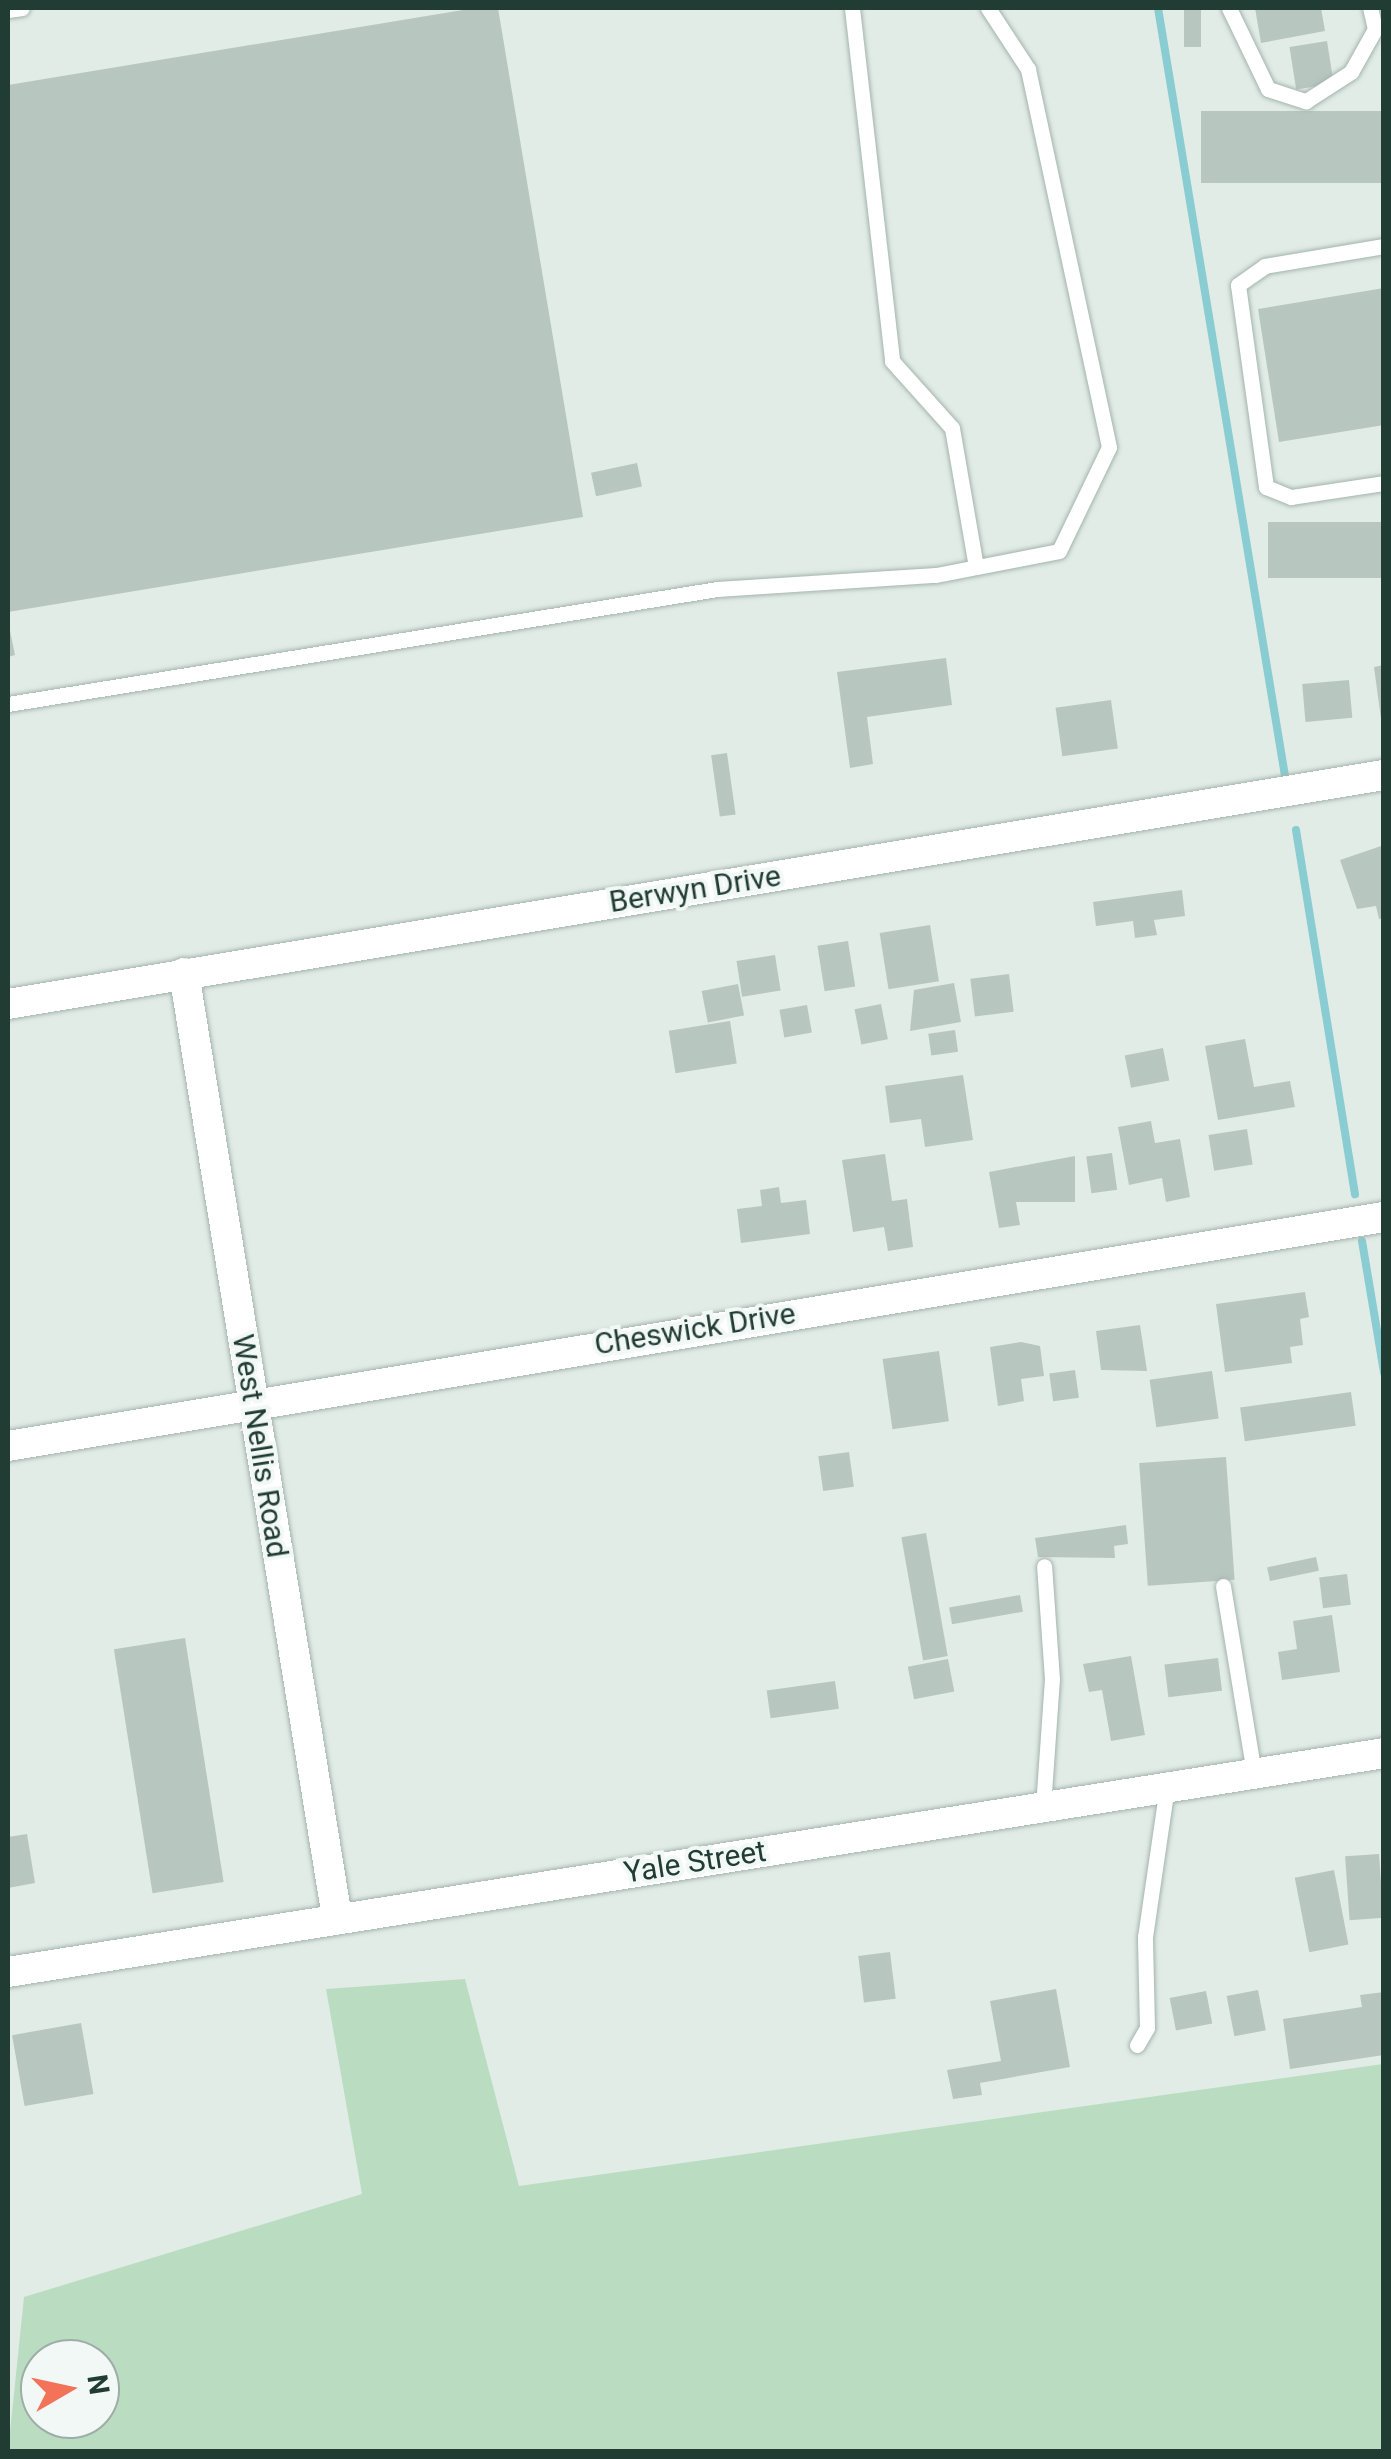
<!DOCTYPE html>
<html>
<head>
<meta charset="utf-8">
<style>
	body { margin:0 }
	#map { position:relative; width:1391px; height:2459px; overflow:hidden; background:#e1ece6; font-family:Roboto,sans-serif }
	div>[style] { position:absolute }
	.green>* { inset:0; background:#baddc1 }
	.stream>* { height:8px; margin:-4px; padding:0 4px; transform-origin:4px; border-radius:4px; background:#89ccd2 }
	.building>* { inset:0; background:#b7c7bf; transform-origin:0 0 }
	.roads { filter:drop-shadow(0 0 2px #a4b4ad) drop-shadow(0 0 2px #a4b4ad) }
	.lane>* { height:15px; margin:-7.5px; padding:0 7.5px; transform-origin:7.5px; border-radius:7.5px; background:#fff }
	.street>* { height:30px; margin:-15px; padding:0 15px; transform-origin:15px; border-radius:15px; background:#fff }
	span { translate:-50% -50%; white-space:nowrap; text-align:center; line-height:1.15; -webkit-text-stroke:8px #f2f8f5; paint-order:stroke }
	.street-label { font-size:30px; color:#213d33 }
	.frame { position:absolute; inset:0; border:10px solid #213d33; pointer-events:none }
	.north { position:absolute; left:20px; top:2339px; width:100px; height:100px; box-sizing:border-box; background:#f2f8f5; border:2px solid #9eada7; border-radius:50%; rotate:81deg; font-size:28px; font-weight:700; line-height:40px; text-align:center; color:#213d33 }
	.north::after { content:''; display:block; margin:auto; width:35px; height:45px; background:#f37359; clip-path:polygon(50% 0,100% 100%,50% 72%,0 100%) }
</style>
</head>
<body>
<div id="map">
	<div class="green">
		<i style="clip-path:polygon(evenodd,465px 1979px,519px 2186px,1383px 2064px,1383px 2451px,8px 2451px,24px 2297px,362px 2194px,326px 1989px,465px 1979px,40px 2359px,100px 2359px,100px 2419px,40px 2419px,40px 2359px)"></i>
	</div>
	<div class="stream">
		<i style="left:1158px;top:8px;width:785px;rotate:80.61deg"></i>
		<i style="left:1296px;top:830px;width:369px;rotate:80.8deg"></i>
		<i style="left:1362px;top:1241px;width:134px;rotate:80.5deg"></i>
	</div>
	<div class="building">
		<i style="clip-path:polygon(475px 8px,498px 8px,583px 517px,8px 612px,8px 85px)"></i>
		<i style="left:1184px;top:8px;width:17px;height:39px"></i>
		<i style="clip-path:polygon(1255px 8px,1321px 8px,1325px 31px,1261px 43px)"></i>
		<i style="left:1327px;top:41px;width:43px;height:38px;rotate:81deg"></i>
		<i style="left:1384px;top:111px;width:72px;height:183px;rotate:90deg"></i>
		<i style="clip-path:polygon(1384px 288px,1384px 425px,1279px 442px,1258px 309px)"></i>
		<i style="left:637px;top:463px;width:24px;height:47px;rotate:78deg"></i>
		<i style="left:1384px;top:522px;width:56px;height:116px;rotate:90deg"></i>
		<i style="clip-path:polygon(8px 621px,15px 655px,8px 657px)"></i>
		<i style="clip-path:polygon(946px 658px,952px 705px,867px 717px,873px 764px,850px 768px,837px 672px)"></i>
		<i style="clip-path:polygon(1384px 665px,1384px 719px,1381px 719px,1374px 667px)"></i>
		<i style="left:1349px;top:680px;width:38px;height:47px;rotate:85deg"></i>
		<i style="left:1111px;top:700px;width:49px;height:56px;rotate:82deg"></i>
		<i style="left:727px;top:753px;width:62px;height:16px;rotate:82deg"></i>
		<i style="clip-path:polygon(1384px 845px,1384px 918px,1379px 919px,1376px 906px,1357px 909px,1340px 860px)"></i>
		<i style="clip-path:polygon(1182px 890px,1185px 916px,1154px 920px,1157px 935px,1135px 938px,1133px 921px,1096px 926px,1093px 902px)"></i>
		<i style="left:930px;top:925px;width:57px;height:51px;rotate:81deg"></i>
		<i style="left:848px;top:941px;width:46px;height:31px;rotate:81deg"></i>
		<i style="left:775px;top:955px;width:36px;height:39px;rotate:81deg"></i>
		<i style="left:1009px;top:974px;width:38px;height:39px;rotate:83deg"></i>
		<i style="clip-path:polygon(954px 983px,961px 1022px,910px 1031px,914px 990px)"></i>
		<i style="left:738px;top:984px;width:32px;height:37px;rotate:79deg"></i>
		<i style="left:881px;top:1004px;width:36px;height:27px;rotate:79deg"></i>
		<i style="left:807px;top:1005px;width:28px;height:28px;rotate:80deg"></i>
		<i style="left:730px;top:1021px;width:43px;height:62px;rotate:81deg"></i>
		<i style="left:955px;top:1030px;width:22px;height:27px;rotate:82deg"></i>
		<i style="clip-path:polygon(1245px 1039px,1254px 1087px,1290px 1081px,1295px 1107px,1218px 1120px,1205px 1046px)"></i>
		<i style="left:1163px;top:1048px;width:33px;height:39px;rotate:79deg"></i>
		<i style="clip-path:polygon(963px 1075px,973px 1140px,925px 1147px,921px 1119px,890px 1123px,885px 1086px)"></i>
		<i style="clip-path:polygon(1151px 1121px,1155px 1143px,1180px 1139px,1190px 1197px,1166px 1202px,1162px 1178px,1129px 1185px,1118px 1127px)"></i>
		<i style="left:1247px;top:1129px;width:36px;height:39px;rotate:81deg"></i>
		<i style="left:1112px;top:1153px;width:37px;height:26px;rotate:82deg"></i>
		<i style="clip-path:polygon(885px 1154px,892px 1201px,907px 1199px,913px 1247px,888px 1251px,884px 1227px,853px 1232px,842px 1160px)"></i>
		<i style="clip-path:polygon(1075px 1156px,1075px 1202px,1016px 1202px,1020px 1225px,999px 1228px,989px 1172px)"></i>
		<i style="clip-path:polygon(779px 1187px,781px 1203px,806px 1200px,810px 1234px,741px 1243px,737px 1209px,762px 1206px,760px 1190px)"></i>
		<i style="clip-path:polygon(1305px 1292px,1309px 1317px,1300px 1319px,1303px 1345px,1290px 1347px,1292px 1363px,1225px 1372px,1216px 1304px)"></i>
		<i style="clip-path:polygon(1140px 1325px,1147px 1371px,1101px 1370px,1096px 1331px)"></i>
		<i style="clip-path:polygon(1021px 1342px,1040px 1346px,1044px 1376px,1021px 1379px,1024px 1401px,998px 1406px,990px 1347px)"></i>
		<i style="left:939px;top:1351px;width:71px;height:57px;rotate:82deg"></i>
		<i style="left:1075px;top:1370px;width:28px;height:26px;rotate:82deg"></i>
		<i style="left:1212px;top:1371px;width:48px;height:63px;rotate:82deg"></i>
		<i style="left:1351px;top:1392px;width:34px;height:112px;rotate:82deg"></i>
		<i style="left:849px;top:1452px;width:35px;height:31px;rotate:82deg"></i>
		<i style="left:1226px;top:1457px;width:123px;height:87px;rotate:86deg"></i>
		<i style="clip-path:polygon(1126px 1525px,1128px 1544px,1114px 1546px,1115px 1558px,1038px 1557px,1035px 1538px)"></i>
		<i style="left:926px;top:1533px;width:125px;height:25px;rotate:80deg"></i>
		<i style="left:1316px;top:1557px;width:14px;height:50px;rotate:78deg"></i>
		<i style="left:1347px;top:1574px;width:31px;height:28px;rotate:83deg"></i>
		<i style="left:1020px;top:1595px;width:17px;height:72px;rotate:80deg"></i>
		<i style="clip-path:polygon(1332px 1615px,1340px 1672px,1282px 1680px,1278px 1652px,1297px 1649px,1293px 1621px)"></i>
		<i style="left:185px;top:1638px;width:247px;height:72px;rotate:81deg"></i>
		<i style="clip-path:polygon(1131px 1656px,1145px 1735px,1111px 1741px,1102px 1690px,1089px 1692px,1083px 1664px)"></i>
		<i style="left:1218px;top:1658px;width:33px;height:54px;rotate:83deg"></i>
		<i style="left:948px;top:1659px;width:33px;height:41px;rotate:79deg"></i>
		<i style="left:835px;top:1681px;width:28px;height:69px;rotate:82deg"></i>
		<i style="clip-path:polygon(27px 1834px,35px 1883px,8px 1888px,8px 1837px)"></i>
		<i style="left:1379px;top:1854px;width:64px;height:34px;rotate:86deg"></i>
		<i style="left:1334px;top:1870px;width:76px;height:40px;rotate:79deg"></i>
		<i style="left:890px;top:1952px;width:47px;height:32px;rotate:83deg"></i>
		<i style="clip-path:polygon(1056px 1989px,1070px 2067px,980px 2083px,982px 2095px,953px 2099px,947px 2070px,1001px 2061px,990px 2001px)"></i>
		<i style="left:1258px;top:1990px;width:41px;height:32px;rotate:79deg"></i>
		<i style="left:1206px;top:1991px;width:33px;height:37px;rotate:79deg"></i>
		<i style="clip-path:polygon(1384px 1992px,1384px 2055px,1290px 2069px,1283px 2019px,1362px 2007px,1360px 1995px)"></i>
		<i style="left:81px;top:2023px;width:72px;height:70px;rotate:80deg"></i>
	</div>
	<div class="roads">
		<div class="lane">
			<i style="left:852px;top:8px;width:355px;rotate:83.5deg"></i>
			<i style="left:892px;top:361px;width:90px;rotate:48.2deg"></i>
			<i style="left:952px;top:428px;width:141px;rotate:80.2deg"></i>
			<i style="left:1229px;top:8px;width:90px;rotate:64.3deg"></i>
			<i style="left:1268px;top:89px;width:40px;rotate:18deg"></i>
			<i style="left:1306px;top:101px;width:54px;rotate:-32.8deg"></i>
			<i style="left:1351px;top:72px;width:49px;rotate:-60.8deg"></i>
			<i style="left:1375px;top:29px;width:22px;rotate:-103deg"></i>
			<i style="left:8px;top:10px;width:14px;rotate:-8deg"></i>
			<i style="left:1384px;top:246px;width:121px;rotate:170.5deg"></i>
			<i style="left:1265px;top:266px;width:33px;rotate:145deg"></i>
			<i style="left:1238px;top:285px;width:204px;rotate:82.1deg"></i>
			<i style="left:1266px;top:487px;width:27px;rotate:22deg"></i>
			<i style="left:1291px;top:497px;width:94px;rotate:-8.6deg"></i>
			<i style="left:8px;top:704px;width:718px;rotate:-9.21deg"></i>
			<i style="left:717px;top:589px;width:219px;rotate:-3.7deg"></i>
			<i style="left:936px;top:575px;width:125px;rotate:-11deg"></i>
			<i style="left:1059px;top:551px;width:115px;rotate:-64.3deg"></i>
			<i style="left:1109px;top:447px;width:387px;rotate:-102.1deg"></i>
			<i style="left:1028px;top:69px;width:73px;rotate:-123.3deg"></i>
			<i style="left:1223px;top:1586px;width:190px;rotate:80.6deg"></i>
			<i style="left:1043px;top:1807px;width:128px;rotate:-86deg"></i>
			<i style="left:1052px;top:1679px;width:113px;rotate:-94deg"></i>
			<i style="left:1137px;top:2045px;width:20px;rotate:-60deg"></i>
			<i style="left:1147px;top:2028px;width:91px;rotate:-91.3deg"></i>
			<i style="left:1145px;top:1937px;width:152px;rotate:-81.7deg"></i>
		</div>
		<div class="street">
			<i style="left:184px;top:973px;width:957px;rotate:80.8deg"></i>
			<i style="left:8px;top:1004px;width:1395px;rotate:-9.45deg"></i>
			<i style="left:8px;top:1446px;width:1395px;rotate:-9.45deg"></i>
			<i style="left:8px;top:1972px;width:1393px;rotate:-9.04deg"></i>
		</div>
	</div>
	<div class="street-label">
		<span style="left:695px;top:889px;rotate:-9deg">Berwyn Drive</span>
		<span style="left:695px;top:1329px;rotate:-9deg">Cheswick Drive</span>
		<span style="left:260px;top:1446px;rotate:81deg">West Nellis Road</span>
		<span style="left:695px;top:1862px;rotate:-9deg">Yale Street</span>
	</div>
	<div class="frame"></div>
	<div class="north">N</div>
</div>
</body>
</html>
